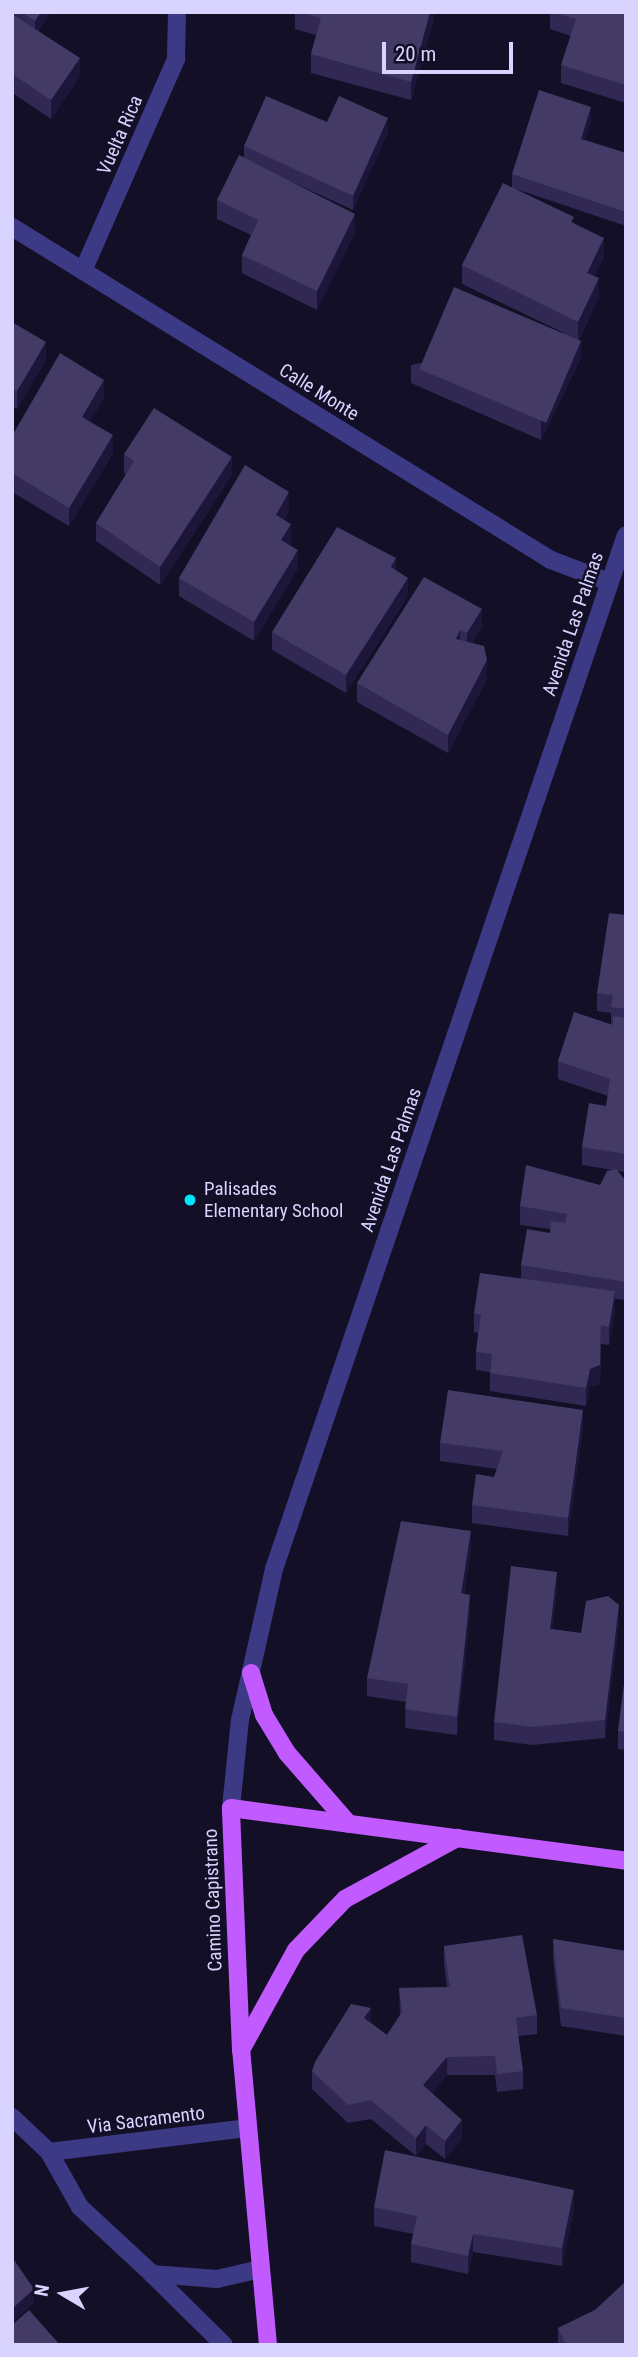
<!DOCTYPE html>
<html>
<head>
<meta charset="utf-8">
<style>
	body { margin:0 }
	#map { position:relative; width:638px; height:2357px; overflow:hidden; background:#130f26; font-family:"Roboto Condensed",sans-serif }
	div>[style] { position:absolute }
	.minor>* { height:18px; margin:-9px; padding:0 9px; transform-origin:9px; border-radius:9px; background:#3d3a85 }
	.major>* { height:18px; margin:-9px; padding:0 9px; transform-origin:9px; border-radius:9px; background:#c25bff }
	.wall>* { inset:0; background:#312854 }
	.shaded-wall>* { inset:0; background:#1d163a }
	.building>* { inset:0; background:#433a66; transform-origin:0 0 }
	.dots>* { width:19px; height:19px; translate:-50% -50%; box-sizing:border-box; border:4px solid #130f26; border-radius:50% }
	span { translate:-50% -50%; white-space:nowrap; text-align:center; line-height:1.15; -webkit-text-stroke:5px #130f26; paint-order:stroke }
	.street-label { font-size:19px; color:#d9d4ff }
	.poi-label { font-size:19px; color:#d9d4ff }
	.left { translate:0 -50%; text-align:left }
	.frame { position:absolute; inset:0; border:14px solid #d9d4ff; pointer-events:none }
	.north { position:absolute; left:28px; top:2259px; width:70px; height:70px; -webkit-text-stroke:5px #130f26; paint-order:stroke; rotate:280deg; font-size:19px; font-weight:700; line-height:28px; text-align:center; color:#d9d4ff }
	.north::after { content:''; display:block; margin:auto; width:24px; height:32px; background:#d9d4ff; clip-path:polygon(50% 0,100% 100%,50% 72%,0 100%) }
	.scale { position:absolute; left:382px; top:42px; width:131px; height:32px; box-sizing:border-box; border:4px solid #d9d4ff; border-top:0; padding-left:9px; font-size:21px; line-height:24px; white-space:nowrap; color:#d9d4ff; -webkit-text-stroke:5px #130f26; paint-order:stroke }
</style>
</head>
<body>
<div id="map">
	<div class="minor">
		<i style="left:12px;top:227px;width:634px;rotate:31.71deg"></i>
		<i style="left:551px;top:560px;width:62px;rotate:20.8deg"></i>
		<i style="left:83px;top:271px;width:232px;rotate:-66.3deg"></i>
		<i style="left:176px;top:59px;width:47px;rotate:-88.8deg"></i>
		<i style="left:231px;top:1808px;width:88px;rotate:-84.2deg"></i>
		<i style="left:240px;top:1720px;width:155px;rotate:-77.3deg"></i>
		<i style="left:274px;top:1569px;width:1092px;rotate:-71.2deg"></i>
		<i style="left:12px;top:2117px;width:51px;rotate:43.4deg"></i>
		<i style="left:49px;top:2152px;width:63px;rotate:60.6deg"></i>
		<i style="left:80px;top:2207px;width:98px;rotate:42.9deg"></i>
		<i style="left:152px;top:2274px;width:65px;rotate:4.4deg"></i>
		<i style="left:217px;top:2279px;width:44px;rotate:-13.1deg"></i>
		<i style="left:49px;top:2152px;width:199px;rotate:-6.9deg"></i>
		<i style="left:152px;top:2274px;width:101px;rotate:44.6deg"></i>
	</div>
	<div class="major">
		<i style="left:251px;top:1673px;width:44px;rotate:72.8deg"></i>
		<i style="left:264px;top:1715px;width:44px;rotate:58.8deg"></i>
		<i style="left:287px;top:1753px;width:94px;rotate:48.9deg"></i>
		<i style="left:241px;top:2050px;width:114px;rotate:-61.2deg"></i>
		<i style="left:296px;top:1950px;width:71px;rotate:-46.1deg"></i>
		<i style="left:345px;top:1899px;width:128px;rotate:-28.6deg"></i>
		<i style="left:268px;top:2345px;width:296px;rotate:-95.2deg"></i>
		<i style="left:241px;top:2050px;width:242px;rotate:-92.4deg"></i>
		<i style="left:231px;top:1808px;width:399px;rotate:7.6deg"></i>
	</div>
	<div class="wall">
		<i style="clip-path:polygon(12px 12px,50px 12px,38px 31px,80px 76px,51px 119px,14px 94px,12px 97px)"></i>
		<i style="clip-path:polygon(295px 12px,434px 12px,434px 18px,411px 100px,311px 73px,311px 54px,316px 35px,295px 29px)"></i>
		<i style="clip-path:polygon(550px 12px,626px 12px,626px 103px,561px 83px,561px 65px,571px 36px,550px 29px)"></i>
		<i style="clip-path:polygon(591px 121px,585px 140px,626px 153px,626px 226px,516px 189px,574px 223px,604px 257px,594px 276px,599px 297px,579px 339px,581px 358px,541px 440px,411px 383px,411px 365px,564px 333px,462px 284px,462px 265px,512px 187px,512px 174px)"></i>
		<i style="clip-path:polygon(327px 122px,388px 132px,353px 210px,292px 182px,355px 232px,317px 310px,242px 273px,242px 255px,251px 235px,217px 219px,217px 200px,244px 157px,244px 146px)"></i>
		<i style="clip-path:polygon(12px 322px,46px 360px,17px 409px,12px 406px)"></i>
		<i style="clip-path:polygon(104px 398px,90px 421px,113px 453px,69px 526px,12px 492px,12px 436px)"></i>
		<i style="clip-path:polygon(124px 454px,232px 475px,160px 585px,96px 541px,96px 523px,126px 474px,124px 473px)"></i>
		<i style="clip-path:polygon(289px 510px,284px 520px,291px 542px,289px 545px,298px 568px,254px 641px,179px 596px,179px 578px)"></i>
		<i style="clip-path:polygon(396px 570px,408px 596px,346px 693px,272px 650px,272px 632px)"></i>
		<i style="clip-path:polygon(424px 577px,482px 627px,472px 643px,487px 679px,448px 753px,357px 702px,357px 683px)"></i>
		<i style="clip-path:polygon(626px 915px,626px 1172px,617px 1171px,626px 1181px,626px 1300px,615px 1299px,615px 1309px,609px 1345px,601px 1344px,600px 1384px,590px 1387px,586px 1406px,490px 1391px,490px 1372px,476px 1370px,476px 1352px,478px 1333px,474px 1332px,474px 1313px,521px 1278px,521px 1265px,550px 1233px,550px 1229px,520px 1225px,520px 1206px,600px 1185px,613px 1170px,582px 1165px,582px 1147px,606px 1106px,608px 1096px,558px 1079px,558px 1061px,611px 1024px,611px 1013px,597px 1011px,597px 993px)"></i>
		<i style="clip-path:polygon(583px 1428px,568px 1536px,472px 1523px,472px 1505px,494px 1477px,497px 1469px,440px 1461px,440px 1443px)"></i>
		<i style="clip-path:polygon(471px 1549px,464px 1594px,470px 1613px,457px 1735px,405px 1728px,406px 1702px,367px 1696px,367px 1678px)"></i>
		<i style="clip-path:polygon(557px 1590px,552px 1629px,581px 1633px,619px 1623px,605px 1738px,532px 1745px,494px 1740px,494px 1722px)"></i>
		<i style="clip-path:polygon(626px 1669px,626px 1750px,618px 1749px,618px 1731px)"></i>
		<i style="clip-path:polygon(553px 1939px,626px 1951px,626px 2036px,561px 2026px,553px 1958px)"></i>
		<i style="clip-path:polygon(444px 1946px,537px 2015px,537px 2034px,518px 2036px,523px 2071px,523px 2089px,497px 2092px,495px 2075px,447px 2075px,432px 2093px,462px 2139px,445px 2159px,426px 2144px,416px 2156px,371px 2119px,348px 2123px,312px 2089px,312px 2071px,371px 2023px,387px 2035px,400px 2015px,399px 1988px,447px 1987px,444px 1964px)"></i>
		<i style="clip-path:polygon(374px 2207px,574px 2208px,562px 2266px,473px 2252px,468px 2274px,411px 2262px,411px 2244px,413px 2234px,374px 2226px)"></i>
		<i style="clip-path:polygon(595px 2310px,626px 2345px,558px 2345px,558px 2328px)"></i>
	</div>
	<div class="shaded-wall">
		<i style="clip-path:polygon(41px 12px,50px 12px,35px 35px,35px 21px)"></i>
		<i style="clip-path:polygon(430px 12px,434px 12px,434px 18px,411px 100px,411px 82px)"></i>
		<i style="clip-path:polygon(80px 58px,80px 76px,51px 119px,51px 100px)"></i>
		<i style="clip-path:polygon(14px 75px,14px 94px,12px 97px,12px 78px)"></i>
		<i style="clip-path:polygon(591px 107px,591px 121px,581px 153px,581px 139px)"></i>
		<i style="clip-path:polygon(388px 118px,388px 132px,353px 210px,353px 196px)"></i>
		<i style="clip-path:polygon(355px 214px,355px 232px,317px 310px,317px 291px)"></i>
		<i style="clip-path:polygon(604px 238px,604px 257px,587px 291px,587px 273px)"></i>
		<i style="clip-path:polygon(599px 278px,599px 297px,578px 340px,578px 322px)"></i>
		<i style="clip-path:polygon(581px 340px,581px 358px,541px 440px,541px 421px)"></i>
		<i style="clip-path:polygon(46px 342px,46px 360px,17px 409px,17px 391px)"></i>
		<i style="clip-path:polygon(104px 380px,104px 398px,82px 435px,82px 417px)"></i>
		<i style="clip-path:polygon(113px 435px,113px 453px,69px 526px,69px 508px)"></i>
		<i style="clip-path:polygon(232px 457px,232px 475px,160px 585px,160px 567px)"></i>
		<i style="clip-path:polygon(289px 492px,289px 510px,276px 533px,276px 515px)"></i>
		<i style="clip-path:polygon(291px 524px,291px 542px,281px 559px,281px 540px)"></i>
		<i style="clip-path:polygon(298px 550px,298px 568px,254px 641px,254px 622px)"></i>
		<i style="clip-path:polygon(396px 558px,396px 576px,391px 567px)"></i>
		<i style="clip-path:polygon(408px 578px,408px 596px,346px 693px,346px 675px)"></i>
		<i style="clip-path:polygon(482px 609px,482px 627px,467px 652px,467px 633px)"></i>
		<i style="clip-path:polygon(460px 630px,460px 648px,456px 639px)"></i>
		<i style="clip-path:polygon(487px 660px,487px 679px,448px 753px,448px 735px)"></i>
		<i style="clip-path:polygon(615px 1291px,615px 1309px,609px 1345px,609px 1327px)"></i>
		<i style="clip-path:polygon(601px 1325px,600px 1384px,590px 1387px,586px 1406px,586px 1388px,590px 1369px)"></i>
		<i style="clip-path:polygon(583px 1410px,583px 1428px,568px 1536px,568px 1518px)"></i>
		<i style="clip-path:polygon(471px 1531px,471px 1549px,461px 1612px,461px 1593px)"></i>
		<i style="clip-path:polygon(557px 1572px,557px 1590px,550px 1647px,550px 1629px)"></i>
		<i style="clip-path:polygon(470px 1595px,470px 1613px,457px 1735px,457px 1717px)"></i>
		<i style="clip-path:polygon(619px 1605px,619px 1623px,605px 1738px,605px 1720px)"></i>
		<i style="clip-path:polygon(371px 2008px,371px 2027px,364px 2018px)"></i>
		<i style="clip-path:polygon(447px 2057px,447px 2075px,423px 2104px,423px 2085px)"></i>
		<i style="clip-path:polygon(462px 2120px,462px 2139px,445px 2159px,445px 2141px)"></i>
		<i style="clip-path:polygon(426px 2125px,426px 2144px,416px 2156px,416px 2138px)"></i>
		<i style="clip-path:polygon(574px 2190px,574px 2208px,562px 2266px,562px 2248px)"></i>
		<i style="clip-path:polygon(473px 2234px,473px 2252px,468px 2274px,468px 2256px)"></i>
		<i style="clip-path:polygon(34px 2289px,34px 2303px,12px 2323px,12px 2309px)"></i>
	</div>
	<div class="building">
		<i style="clip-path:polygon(22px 12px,41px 12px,35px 21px)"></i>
		<i style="clip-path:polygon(301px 12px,430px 12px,411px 82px,311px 54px,321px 18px)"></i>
		<i style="clip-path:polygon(554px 12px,626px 12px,626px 85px,561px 65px,576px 19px)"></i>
		<i style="clip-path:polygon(12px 14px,80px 58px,51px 100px,14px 75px,12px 78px)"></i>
		<i style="clip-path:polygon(539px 90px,591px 107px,581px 139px,626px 153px,626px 212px,512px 174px)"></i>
		<i style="clip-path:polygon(266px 96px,327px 122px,339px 96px,388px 118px,353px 196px,244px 146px)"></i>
		<i style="clip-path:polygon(239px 155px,355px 214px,317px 291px,242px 255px,258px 220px,217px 200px)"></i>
		<i style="clip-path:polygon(503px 183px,574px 217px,571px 222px,604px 238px,587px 273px,599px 278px,578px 322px,462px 265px)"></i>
		<i style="left:454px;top:287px;width:138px;height:89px;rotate:23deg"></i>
		<i style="clip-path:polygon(12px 322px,46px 342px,17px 391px,12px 388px)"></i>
		<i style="clip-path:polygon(60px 353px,104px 380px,82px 417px,113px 435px,69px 508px,12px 473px,12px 436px)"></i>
		<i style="clip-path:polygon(154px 408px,232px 457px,160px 567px,96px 523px,134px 461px,124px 454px)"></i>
		<i style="clip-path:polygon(245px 465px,289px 492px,276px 515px,291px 524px,281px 540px,298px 550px,254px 622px,179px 578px)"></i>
		<i style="clip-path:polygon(337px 527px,396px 558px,391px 567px,408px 578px,346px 675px,272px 632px)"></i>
		<i style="clip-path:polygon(424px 577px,482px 609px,467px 633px,460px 630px,456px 639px,484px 646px,487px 660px,448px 735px,357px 683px)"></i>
		<i style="clip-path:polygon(609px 913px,626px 915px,626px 1009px,611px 1007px,613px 995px,597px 993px)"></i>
		<i style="clip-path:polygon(574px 1012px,613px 1025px,613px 1016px,626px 1018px,626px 1154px,582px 1147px,589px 1103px,606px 1106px,610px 1079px,558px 1061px)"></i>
		<i style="clip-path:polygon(526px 1165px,600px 1185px,607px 1171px,616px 1169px,626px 1181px,626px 1282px,521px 1265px,527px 1229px,550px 1233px,551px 1221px,565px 1223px,567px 1214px,520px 1206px)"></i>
		<i style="clip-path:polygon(480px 1273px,615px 1291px,609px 1327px,601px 1325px,600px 1365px,590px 1369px,586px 1388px,490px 1373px,492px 1354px,476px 1352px,481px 1315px,474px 1313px)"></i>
		<i style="clip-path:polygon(448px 1390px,583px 1410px,568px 1518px,472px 1505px,476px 1474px,494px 1477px,503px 1451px,440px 1443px)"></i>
		<i style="clip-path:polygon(401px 1521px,471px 1531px,461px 1593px,470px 1595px,457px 1717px,405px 1709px,408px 1684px,367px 1678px)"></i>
		<i style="clip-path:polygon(511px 1566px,557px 1572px,550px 1629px,581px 1633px,586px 1601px,608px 1596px,619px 1605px,605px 1720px,532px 1727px,494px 1722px)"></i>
		<i style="clip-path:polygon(626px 1669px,626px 1732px,618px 1731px)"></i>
		<i style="clip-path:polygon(522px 1935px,537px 2015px,516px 2018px,523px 2071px,497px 2074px,495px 2056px,447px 2057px,423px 2085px,462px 2120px,445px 2141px,426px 2125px,416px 2138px,371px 2100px,348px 2105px,312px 2071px,315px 2062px,351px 2004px,371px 2008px,364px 2018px,387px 2035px,402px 2012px,399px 1988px,450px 1987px,444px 1946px)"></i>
		<i style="clip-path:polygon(553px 1939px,626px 1951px,626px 2018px,561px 2008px)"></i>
		<i style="clip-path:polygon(385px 2150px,574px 2190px,562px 2248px,473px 2234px,468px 2256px,411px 2244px,417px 2216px,374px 2207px)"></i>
		<i style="clip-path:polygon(12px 2257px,34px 2289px,12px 2309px)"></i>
		<i style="clip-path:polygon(626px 2281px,626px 2345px,566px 2345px,558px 2328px,595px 2310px)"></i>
		<i style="clip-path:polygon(29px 2310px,60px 2345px,12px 2345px,12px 2325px)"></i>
	</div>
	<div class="dots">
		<i style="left:190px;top:1200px;background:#00e5ff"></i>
	</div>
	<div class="street-label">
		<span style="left:120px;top:135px;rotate:-66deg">Vuelta Rica</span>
		<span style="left:319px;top:392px;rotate:32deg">Calle Monte</span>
		<span style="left:573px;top:624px;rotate:-71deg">Avenida Las Palmas</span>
		<span style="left:391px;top:1160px;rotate:-71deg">Avenida Las Palmas</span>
		<span style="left:213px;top:1900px;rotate:-92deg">Camino Capistrano</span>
		<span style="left:146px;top:2120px;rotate:-7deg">Via Sacramento</span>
	</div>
	<div class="poi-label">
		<span class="left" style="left:204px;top:1200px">Palisades<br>Elementary School</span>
	</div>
	<div class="frame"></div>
	<div class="north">N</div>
	<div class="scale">20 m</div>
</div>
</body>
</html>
